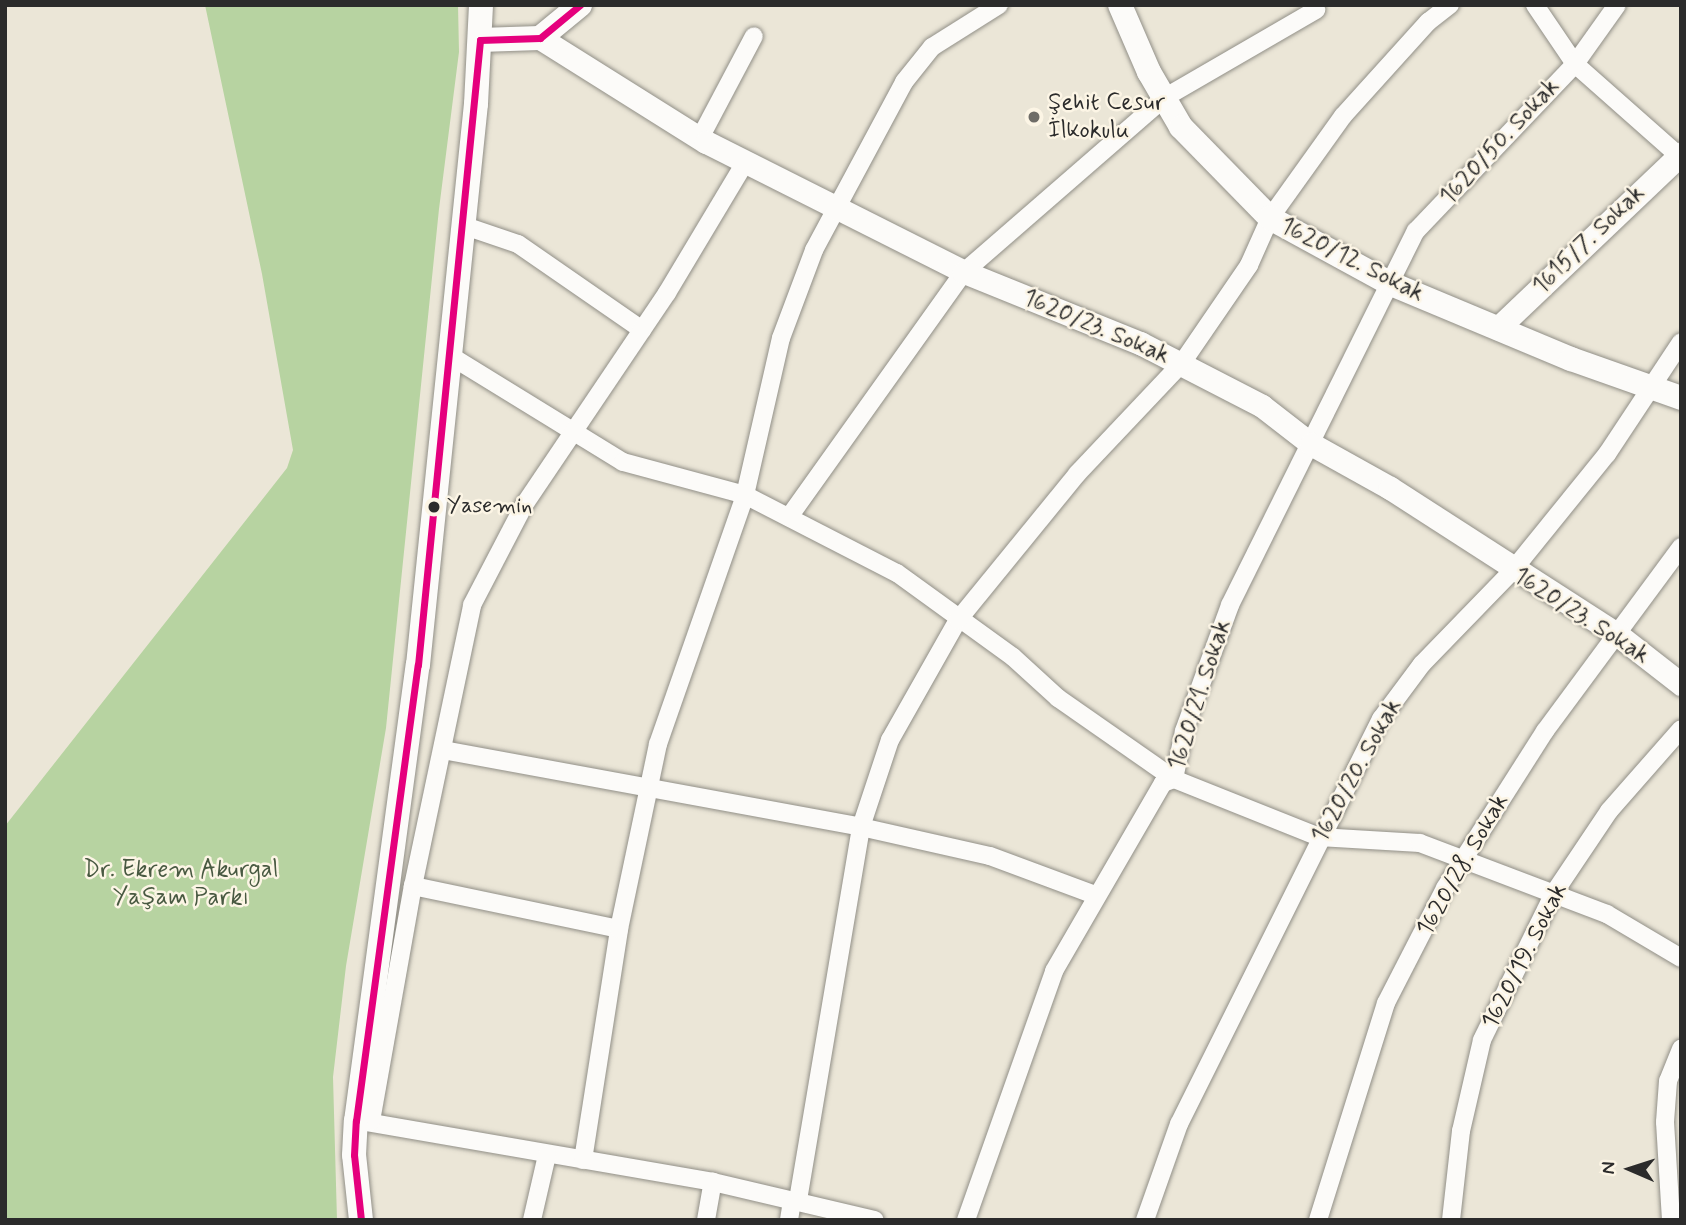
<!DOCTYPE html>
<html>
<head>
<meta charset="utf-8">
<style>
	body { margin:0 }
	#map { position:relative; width:1686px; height:1225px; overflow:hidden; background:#ebe6d7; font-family:Mynerve,sans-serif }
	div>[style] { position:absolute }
	.green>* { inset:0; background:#b7d3a1 }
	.roads { filter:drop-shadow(0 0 2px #918f87) drop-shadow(0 0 2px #918f87) }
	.minor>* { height:18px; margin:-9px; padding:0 9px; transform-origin:9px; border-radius:9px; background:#fcfbf9 }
	.tertiary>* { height:23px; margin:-11.5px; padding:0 11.5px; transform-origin:11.5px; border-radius:11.5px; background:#fcfbf9 }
	.secondary>* { height:24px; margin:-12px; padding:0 12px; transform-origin:12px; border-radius:12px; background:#fcfbf9 }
	.bus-1>* { height:7px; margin:-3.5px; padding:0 3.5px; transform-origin:3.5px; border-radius:3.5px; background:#e5007d }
	.dots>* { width:19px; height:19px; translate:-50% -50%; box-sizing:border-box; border:4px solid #fcf5e5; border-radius:50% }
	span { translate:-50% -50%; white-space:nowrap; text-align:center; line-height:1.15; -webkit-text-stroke:5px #fcf5e5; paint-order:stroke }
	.bus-label { font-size:22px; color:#2b2b2b }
	.left { translate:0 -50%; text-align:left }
	.poi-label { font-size:24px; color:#2b2b2b }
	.street-label { font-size:24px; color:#2b2b2b }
	.park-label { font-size:24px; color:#485941 }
	.frame { position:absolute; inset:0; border:7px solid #2b2b2b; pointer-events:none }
	.north { position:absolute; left:1595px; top:1134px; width:70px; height:70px; -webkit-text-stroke:5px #fcf5e5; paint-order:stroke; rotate:273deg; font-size:19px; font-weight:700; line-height:28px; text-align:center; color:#2b2b2b }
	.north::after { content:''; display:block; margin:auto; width:24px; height:32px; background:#2b2b2b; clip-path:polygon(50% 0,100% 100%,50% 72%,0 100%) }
</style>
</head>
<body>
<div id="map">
	<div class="green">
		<i style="clip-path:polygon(205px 5px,458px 5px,459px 52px,439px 209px,386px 728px,346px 966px,333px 1077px,337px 1220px,5px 1220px,5px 826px,287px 468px,293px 450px,262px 274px)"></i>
	</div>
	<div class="roads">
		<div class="minor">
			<i style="left:1535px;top:5px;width:71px;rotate:55.9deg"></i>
			<i style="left:1575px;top:64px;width:137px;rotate:41.5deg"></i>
			<i style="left:700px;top:138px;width:115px;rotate:-62.1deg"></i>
			<i style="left:462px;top:225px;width:59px;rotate:18.7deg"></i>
			<i style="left:518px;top:244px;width:151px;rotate:34.7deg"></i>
			<i style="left:449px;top:355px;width:204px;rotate:31.6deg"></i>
			<i style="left:623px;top:462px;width:126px;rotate:15.1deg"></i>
			<i style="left:745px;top:495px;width:171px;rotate:27.2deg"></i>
			<i style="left:897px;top:573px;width:143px;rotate:35.9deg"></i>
			<i style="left:1013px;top:657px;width:61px;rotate:42.3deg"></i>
			<i style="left:1058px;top:698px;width:141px;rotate:34.9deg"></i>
			<i style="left:1174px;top:779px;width:156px;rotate:21.8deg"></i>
			<i style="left:1319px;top:837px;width:101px;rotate:3.4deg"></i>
			<i style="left:1420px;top:843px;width:200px;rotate:20.8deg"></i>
			<i style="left:1607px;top:914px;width:86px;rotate:30.7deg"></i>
			<i style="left:789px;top:517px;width:301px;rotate:-54.5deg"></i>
			<i style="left:964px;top:272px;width:265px;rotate:-41deg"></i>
			<i style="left:1164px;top:98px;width:176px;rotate:-30.1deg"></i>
			<i style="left:443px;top:750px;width:425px;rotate:10.4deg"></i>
			<i style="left:861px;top:827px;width:132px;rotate:12.7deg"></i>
			<i style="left:990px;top:856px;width:112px;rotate:20.4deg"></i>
			<i style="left:413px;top:886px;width:210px;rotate:11.8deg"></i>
			<i style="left:360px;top:1121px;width:358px;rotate:9.8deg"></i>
			<i style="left:713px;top:1182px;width:166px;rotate:13.2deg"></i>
			<i style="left:371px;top:1121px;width:239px;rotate:-79.9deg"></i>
			<i style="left:413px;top:886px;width:287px;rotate:-78.1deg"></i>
			<i style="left:472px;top:605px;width:113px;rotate:-62.5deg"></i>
			<i style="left:524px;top:505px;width:256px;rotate:-56deg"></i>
			<i style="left:667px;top:293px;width:154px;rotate:-59.1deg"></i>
			<i style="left:583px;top:1160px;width:234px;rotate:-81.1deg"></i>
			<i style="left:619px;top:929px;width:189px;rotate:-78.1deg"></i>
			<i style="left:658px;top:744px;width:264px;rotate:-70.7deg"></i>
			<i style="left:745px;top:495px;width:161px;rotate:-77.1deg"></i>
			<i style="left:781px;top:338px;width:94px;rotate:-69.4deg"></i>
			<i style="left:814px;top:250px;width:191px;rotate:-61.8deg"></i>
			<i style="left:904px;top:82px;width:45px;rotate:-51.3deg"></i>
			<i style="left:932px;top:47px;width:79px;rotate:-32.1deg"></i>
			<i style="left:798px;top:1200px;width:378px;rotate:-80.4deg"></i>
			<i style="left:861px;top:827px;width:92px;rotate:-71.6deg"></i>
			<i style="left:890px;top:740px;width:138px;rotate:-60.5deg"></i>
			<i style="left:958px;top:620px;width:188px;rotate:-50.8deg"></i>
			<i style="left:1077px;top:474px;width:153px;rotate:-46.6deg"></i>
			<i style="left:1182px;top:363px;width:119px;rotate:-55.6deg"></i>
			<i style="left:1249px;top:265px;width:51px;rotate:-65.9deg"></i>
			<i style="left:1270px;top:218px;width:125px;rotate:-54.4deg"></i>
			<i style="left:1343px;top:116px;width:127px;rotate:-47.9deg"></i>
			<i style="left:1428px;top:22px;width:28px;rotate:-38deg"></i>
			<i style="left:532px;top:1220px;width:67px;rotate:-77deg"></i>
			<i style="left:706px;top:1220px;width:39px;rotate:-80deg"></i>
			<i style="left:789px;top:1220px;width:19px;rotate:-81deg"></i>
			<i style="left:966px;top:1220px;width:264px;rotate:-70.5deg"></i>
			<i style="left:1054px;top:971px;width:217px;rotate:-59.9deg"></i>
			<i style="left:1163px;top:783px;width:12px;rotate:-20deg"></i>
			<i style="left:1174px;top:779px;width:49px;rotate:-78.2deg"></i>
			<i style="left:1184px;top:731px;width:134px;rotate:-69.9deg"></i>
			<i style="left:1230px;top:605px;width:418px;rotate:-63.6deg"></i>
			<i style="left:1416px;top:231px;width:231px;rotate:-46.4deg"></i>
			<i style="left:1575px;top:64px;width:72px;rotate:-54.6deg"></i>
			<i style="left:1145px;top:1220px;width:102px;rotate:-70.5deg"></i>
			<i style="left:1179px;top:1124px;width:453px;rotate:-63.5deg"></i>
			<i style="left:1381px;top:719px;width:69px;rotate:-53.3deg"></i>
			<i style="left:1422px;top:664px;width:131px;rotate:-45.9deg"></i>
			<i style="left:1513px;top:570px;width:149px;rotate:-51deg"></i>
			<i style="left:1607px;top:454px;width:134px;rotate:-56.5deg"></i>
			<i style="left:1318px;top:1220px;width:227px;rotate:-72.6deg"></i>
			<i style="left:1386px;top:1003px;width:129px;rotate:-62.8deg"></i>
			<i style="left:1445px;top:888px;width:186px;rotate:-57.5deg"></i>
			<i style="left:1545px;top:731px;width:229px;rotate:-53.5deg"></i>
			<i style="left:1451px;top:1220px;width:90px;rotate:-83.6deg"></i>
			<i style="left:1461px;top:1131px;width:93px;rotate:-77deg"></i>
			<i style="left:1482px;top:1040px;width:164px;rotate:-63.9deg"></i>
			<i style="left:1554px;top:893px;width:99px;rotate:-56.1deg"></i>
			<i style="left:1609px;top:811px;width:109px;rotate:-48.7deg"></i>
			<i style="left:1671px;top:1220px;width:98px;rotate:-93.5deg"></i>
			<i style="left:1665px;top:1122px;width:41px;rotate:-85.8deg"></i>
			<i style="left:1668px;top:1081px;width:35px;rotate:-68deg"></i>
		</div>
		<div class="tertiary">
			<i style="left:540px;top:38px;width:196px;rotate:32.1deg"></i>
			<i style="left:706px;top:142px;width:289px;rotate:26.7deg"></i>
			<i style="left:964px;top:272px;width:190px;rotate:22deg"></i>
			<i style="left:1140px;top:343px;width:137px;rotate:27.3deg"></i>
			<i style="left:1262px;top:406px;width:62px;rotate:37.8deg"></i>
			<i style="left:1311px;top:444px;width:90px;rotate:29.1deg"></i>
			<i style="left:1390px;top:488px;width:271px;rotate:32.8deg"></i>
			<i style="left:1618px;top:635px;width:80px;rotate:37.9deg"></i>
			<i style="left:1498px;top:328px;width:253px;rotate:-43.6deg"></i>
		</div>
		<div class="secondary">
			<i style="left:1120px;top:5px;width:73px;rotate:66.6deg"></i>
			<i style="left:1149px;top:72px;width:64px;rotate:59.8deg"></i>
			<i style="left:1181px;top:127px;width:127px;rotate:45.6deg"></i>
			<i style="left:1270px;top:218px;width:136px;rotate:28.6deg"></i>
			<i style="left:1389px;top:283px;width:197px;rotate:22.7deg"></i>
			<i style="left:1571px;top:359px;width:117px;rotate:19.5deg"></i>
			<i style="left:480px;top:40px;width:60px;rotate:-1.9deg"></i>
			<i style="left:540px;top:38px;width:52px;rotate:-39.5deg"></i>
			<i style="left:361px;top:1220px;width:65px;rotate:-96.1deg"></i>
			<i style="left:354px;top:1155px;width:34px;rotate:-87deg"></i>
			<i style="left:356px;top:1121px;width:460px;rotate:-82.3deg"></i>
			<i style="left:418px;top:665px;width:564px;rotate:-84.1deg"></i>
			<i style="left:476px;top:104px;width:99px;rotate:-87.1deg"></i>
		</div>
	</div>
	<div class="bus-1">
		<i style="left:361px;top:1220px;width:65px;rotate:-96.1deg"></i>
		<i style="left:354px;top:1155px;width:34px;rotate:-87deg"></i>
		<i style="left:356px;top:1121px;width:460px;rotate:-82.3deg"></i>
		<i style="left:418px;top:665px;width:628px;rotate:-84.33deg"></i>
		<i style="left:480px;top:40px;width:60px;rotate:-1.9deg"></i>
		<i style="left:540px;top:38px;width:52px;rotate:-39.5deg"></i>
	</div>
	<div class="dots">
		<i style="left:1034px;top:117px;background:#6e6c67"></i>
		<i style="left:434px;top:507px;background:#2b2b2b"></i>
	</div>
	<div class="bus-label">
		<span class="left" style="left:447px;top:507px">Yasemin</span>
	</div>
	<div class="poi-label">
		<span class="left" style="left:1048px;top:117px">Şehit Cesur<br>İlkokulu</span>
	</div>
	<div class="street-label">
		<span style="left:1500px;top:142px;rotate:-47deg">1620/50. Sokak</span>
		<span style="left:1589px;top:240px;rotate:-44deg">1615/7. Sokak</span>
		<span style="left:1352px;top:260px;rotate:27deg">1620/12. Sokak</span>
		<span style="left:1096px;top:327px;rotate:23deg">1620/23. Sokak</span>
		<span style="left:1581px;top:616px;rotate:33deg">1620/23. Sokak</span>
		<span style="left:1200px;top:695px;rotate:-72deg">1620/21. Sokak</span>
		<span style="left:1357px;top:771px;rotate:-61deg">1620/20. Sokak</span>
		<span style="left:1463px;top:865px;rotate:-60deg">1620/28. Sokak</span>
		<span style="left:1525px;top:956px;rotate:-63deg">1620/19. Sokak</span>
	</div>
	<div class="park-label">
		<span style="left:181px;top:884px">Dr. Ekrem Akurgal<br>Yaşam Parkı</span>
	</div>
	<div class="frame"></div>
	<div class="north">N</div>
</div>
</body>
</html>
